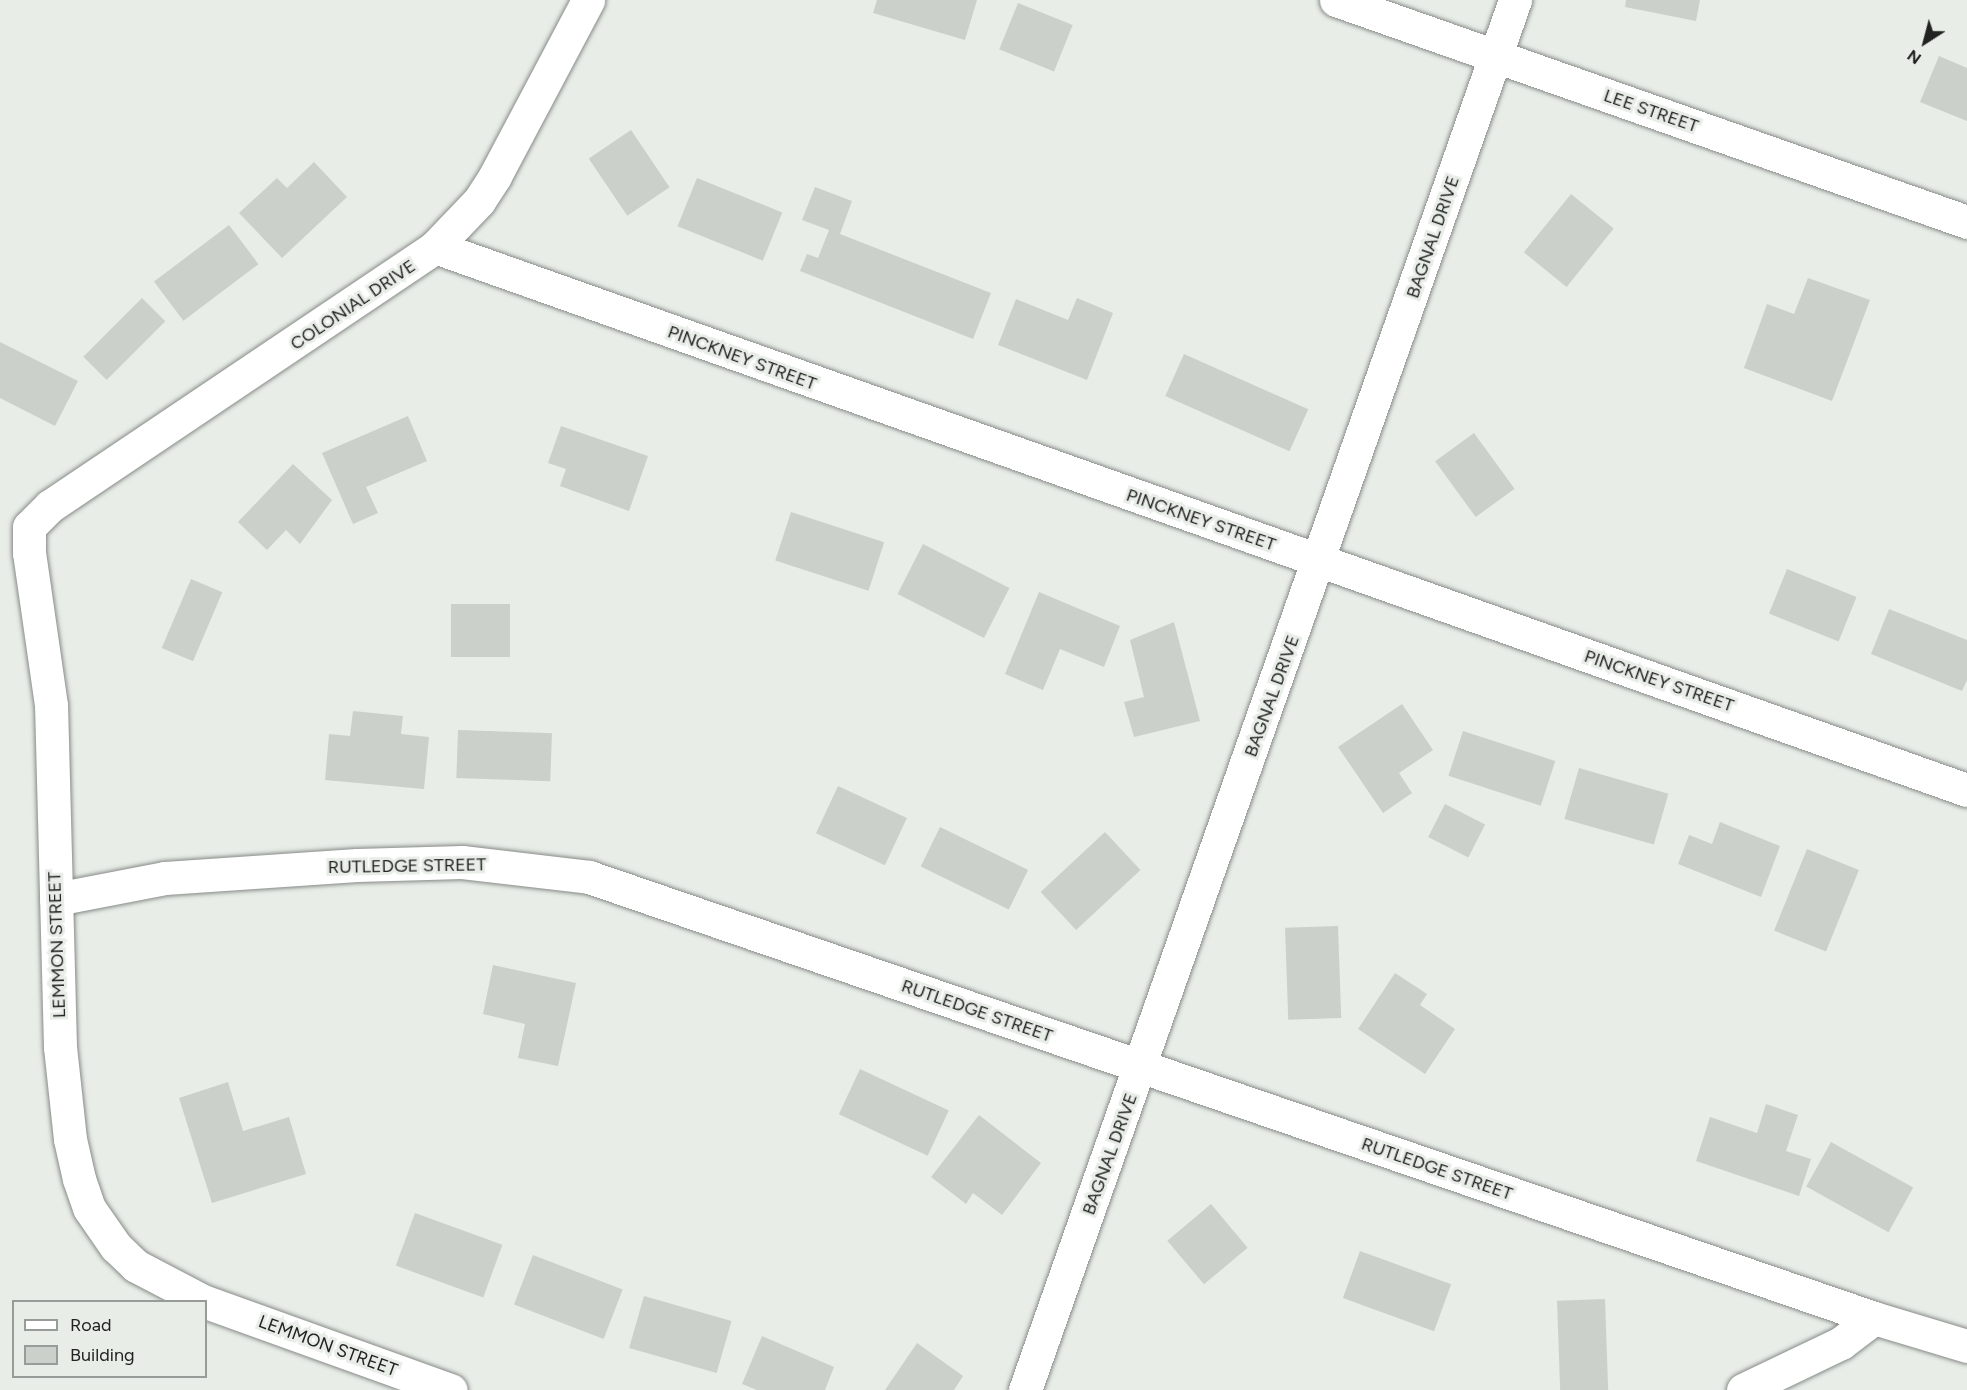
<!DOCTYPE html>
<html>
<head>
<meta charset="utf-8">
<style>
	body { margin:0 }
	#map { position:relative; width:1967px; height:1390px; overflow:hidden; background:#e8ede8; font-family:Figtree,sans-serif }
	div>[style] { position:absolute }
	.building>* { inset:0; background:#ccd0cb; transform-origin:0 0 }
	.roads { filter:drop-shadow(0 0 2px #878b87) drop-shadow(0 0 2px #878b87) }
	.minor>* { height:33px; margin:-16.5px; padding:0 16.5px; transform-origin:16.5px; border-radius:16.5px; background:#fff }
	span { translate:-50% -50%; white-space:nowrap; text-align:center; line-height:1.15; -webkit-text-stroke:6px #e8ede8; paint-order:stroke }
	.street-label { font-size:18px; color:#212221 }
	.legend { position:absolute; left:12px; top:1300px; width:195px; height:78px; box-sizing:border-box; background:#e8ede8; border:2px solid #989c98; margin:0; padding:8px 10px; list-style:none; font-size:18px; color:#212221 }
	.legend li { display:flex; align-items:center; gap:12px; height:30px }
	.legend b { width:30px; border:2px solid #989c98 }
	.north { position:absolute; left:1895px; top:12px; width:60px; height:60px; -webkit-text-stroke:4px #e8ede8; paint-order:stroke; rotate:216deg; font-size:16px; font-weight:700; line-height:24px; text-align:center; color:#212221 }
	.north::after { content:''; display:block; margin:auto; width:21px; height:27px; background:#212221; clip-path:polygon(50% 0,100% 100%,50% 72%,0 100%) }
</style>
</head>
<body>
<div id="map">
	<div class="building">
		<i style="clip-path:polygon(877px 0,977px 0,965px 40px,873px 13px)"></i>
		<i style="clip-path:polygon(1626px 0,1700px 0,1696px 21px,1625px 7px)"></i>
		<i style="left:1018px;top:3px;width:59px;height:50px;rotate:22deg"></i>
		<i style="clip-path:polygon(1939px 56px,1967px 68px,1967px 121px,1920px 102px)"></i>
		<i style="left:631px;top:130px;width:69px;height:51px;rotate:56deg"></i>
		<i style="clip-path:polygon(314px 162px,347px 197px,282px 258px,239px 213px,277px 178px,287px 188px)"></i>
		<i style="left:697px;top:178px;width:92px;height:52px;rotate:22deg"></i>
		<i style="clip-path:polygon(815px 187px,852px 201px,840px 234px,991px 293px,973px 339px,800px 271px,807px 254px,818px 258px,829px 230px,802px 220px)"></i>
		<i style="left:1571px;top:194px;width:55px;height:75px;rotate:39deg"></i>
		<i style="left:229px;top:225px;width:49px;height:94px;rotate:53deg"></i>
		<i style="clip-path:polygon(1808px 278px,1870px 300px,1832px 401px,1744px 368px,1767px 304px,1794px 314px)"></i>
		<i style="left:142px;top:298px;width:33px;height:83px;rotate:45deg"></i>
		<i style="clip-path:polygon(1077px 298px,1113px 313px,1087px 380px,998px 345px,1016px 299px,1068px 320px)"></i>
		<i style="clip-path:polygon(0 342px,78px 381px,55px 426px,0 398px)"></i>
		<i style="left:1184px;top:354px;width:136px;height:46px;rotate:24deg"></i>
		<i style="clip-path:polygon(408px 416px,427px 461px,366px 487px,378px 513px,353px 524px,322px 453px)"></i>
		<i style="clip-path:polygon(561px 426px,648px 456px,629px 511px,560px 486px,566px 469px,548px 463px)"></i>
		<i style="left:1474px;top:433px;width:69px;height:48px;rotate:54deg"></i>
		<i style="clip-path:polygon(293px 464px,332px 500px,300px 544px,286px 530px,267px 550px,238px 522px)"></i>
		<i style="left:791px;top:512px;width:98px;height:51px;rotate:18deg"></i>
		<i style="left:923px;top:544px;width:97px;height:56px;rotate:27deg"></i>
		<i style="left:1787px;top:569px;width:75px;height:48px;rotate:22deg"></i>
		<i style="left:191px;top:579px;width:34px;height:75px;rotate:23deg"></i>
		<i style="clip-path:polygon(1039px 592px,1120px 626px,1104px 667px,1060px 649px,1043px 690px,1005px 674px)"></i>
		<i style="left:451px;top:604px;width:59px;height:53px"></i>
		<i style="clip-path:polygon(1889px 609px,1967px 640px,1967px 680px,1962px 691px,1871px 654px)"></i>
		<i style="clip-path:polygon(1174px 622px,1200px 721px,1134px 737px,1124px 702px,1144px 697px,1130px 640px)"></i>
		<i style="clip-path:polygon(1402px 704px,1433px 750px,1399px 773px,1412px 793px,1383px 813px,1338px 747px)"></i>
		<i style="clip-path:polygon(353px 711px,403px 716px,401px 734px,429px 737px,424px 789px,325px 780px,329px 734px,350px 736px)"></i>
		<i style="left:458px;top:730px;width:94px;height:48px;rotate:2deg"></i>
		<i style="left:1463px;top:731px;width:97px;height:47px;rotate:18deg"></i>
		<i style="left:1579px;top:768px;width:93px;height:53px;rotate:16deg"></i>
		<i style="left:838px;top:786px;width:76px;height:52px;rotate:25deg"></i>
		<i style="left:1445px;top:804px;width:45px;height:37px;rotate:27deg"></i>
		<i style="clip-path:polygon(1720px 822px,1780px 846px,1761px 897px,1678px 864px,1689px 835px,1712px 844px)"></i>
		<i style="left:940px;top:827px;width:98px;height:44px;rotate:26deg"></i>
		<i style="left:1105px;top:832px;width:52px;height:88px;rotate:47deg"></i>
		<i style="left:1807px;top:849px;width:56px;height:88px;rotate:22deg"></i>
		<i style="left:1338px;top:926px;width:92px;height:53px;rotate:88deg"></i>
		<i style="clip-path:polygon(493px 965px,576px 983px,558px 1066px,518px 1058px,525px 1024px,483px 1014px)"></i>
		<i style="clip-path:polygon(1395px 973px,1427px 994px,1420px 1005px,1455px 1029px,1425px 1074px,1358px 1029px)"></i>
		<i style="left:860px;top:1069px;width:98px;height:50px;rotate:25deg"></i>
		<i style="clip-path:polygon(228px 1082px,243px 1131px,289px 1117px,306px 1174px,212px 1203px,179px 1098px)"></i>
		<i style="clip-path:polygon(1766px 1104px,1798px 1115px,1786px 1151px,1811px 1159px,1799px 1196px,1696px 1161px,1710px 1117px,1757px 1133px)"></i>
		<i style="clip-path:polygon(979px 1115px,1041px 1163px,1002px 1215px,973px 1193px,966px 1204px,931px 1177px)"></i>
		<i style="left:1831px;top:1142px;width:94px;height:51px;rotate:29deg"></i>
		<i style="left:1211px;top:1204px;width:57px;height:57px;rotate:50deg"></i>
		<i style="left:415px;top:1213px;width:93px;height:56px;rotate:20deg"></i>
		<i style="left:1360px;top:1251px;width:97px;height:50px;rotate:20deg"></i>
		<i style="left:533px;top:1255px;width:96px;height:53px;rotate:21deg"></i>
		<i style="left:644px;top:1296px;width:91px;height:54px;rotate:16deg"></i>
		<i style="left:1605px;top:1299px;width:91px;height:48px;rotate:88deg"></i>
		<i style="clip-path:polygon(762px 1336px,834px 1367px,825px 1390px,757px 1390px,742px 1384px)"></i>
		<i style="clip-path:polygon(917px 1343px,963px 1376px,954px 1390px,885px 1390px)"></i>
	</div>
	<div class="roads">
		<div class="minor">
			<i style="left:1336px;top:0;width:669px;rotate:19.38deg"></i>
			<i style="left:435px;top:247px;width:1625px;rotate:19.52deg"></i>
			<i style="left:56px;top:899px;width:111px;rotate:-10.9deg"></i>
			<i style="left:165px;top:878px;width:192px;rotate:-3.9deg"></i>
			<i style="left:357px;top:865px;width:105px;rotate:-1.6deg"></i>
			<i style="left:462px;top:862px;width:128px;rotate:6.7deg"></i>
			<i style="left:589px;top:877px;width:1359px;rotate:18.94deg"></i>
			<i style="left:205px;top:1302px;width:78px;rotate:-152.4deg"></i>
			<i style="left:136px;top:1266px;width:28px;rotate:-136deg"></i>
			<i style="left:116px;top:1247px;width:47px;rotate:-124.7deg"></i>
			<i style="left:89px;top:1208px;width:31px;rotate:-109deg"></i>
			<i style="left:79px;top:1179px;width:41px;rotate:-102.7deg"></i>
			<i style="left:70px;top:1139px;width:93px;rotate:-96.2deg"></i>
			<i style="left:60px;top:1047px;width:342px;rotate:-91.5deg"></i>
			<i style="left:51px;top:705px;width:154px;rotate:-98.2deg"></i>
			<i style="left:29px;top:553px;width:26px;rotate:-90deg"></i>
			<i style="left:29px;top:527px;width:30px;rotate:-45deg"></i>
			<i style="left:50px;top:506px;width:464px;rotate:-33.9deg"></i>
			<i style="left:435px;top:247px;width:64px;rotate:-46.3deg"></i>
			<i style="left:479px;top:201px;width:30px;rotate:-57deg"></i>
			<i style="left:495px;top:176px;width:199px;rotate:-62.1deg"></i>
			<i style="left:206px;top:1302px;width:260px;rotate:19.8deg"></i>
			<i style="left:1025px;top:1390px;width:1474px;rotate:-70.58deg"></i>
			<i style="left:1743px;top:1390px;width:109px;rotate:-25.6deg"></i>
			<i style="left:1841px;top:1343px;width:41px;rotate:-37.1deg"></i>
			<i style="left:1874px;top:1318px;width:97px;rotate:16.8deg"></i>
		</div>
	</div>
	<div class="street-label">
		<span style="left:1651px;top:111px;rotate:19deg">LEE STREET</span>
		<span style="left:1433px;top:237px;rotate:-71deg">BAGNAL DRIVE</span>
		<span style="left:353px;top:305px;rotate:-34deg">COLONIAL DRIVE</span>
		<span style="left:742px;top:358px;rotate:20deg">PINCKNEY STREET</span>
		<span style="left:1201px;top:520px;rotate:19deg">PINCKNEY STREET</span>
		<span style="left:1659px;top:681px;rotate:19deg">PINCKNEY STREET</span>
		<span style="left:1272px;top:696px;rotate:-70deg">BAGNAL DRIVE</span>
		<span style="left:407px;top:866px;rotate:-1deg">RUTLEDGE STREET</span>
		<span style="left:57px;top:945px;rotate:-92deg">LEMMON STREET</span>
		<span style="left:977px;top:1011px;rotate:19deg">RUTLEDGE STREET</span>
		<span style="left:1110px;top:1154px;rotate:-70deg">BAGNAL DRIVE</span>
		<span style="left:1437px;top:1169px;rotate:19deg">RUTLEDGE STREET</span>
		<span style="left:328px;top:1346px;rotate:20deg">LEMMON STREET</span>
	</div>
	<ul class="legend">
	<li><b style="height:8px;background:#fff"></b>Road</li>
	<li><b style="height:16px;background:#ccd0cb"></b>Building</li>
	</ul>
	<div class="north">N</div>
</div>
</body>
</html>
